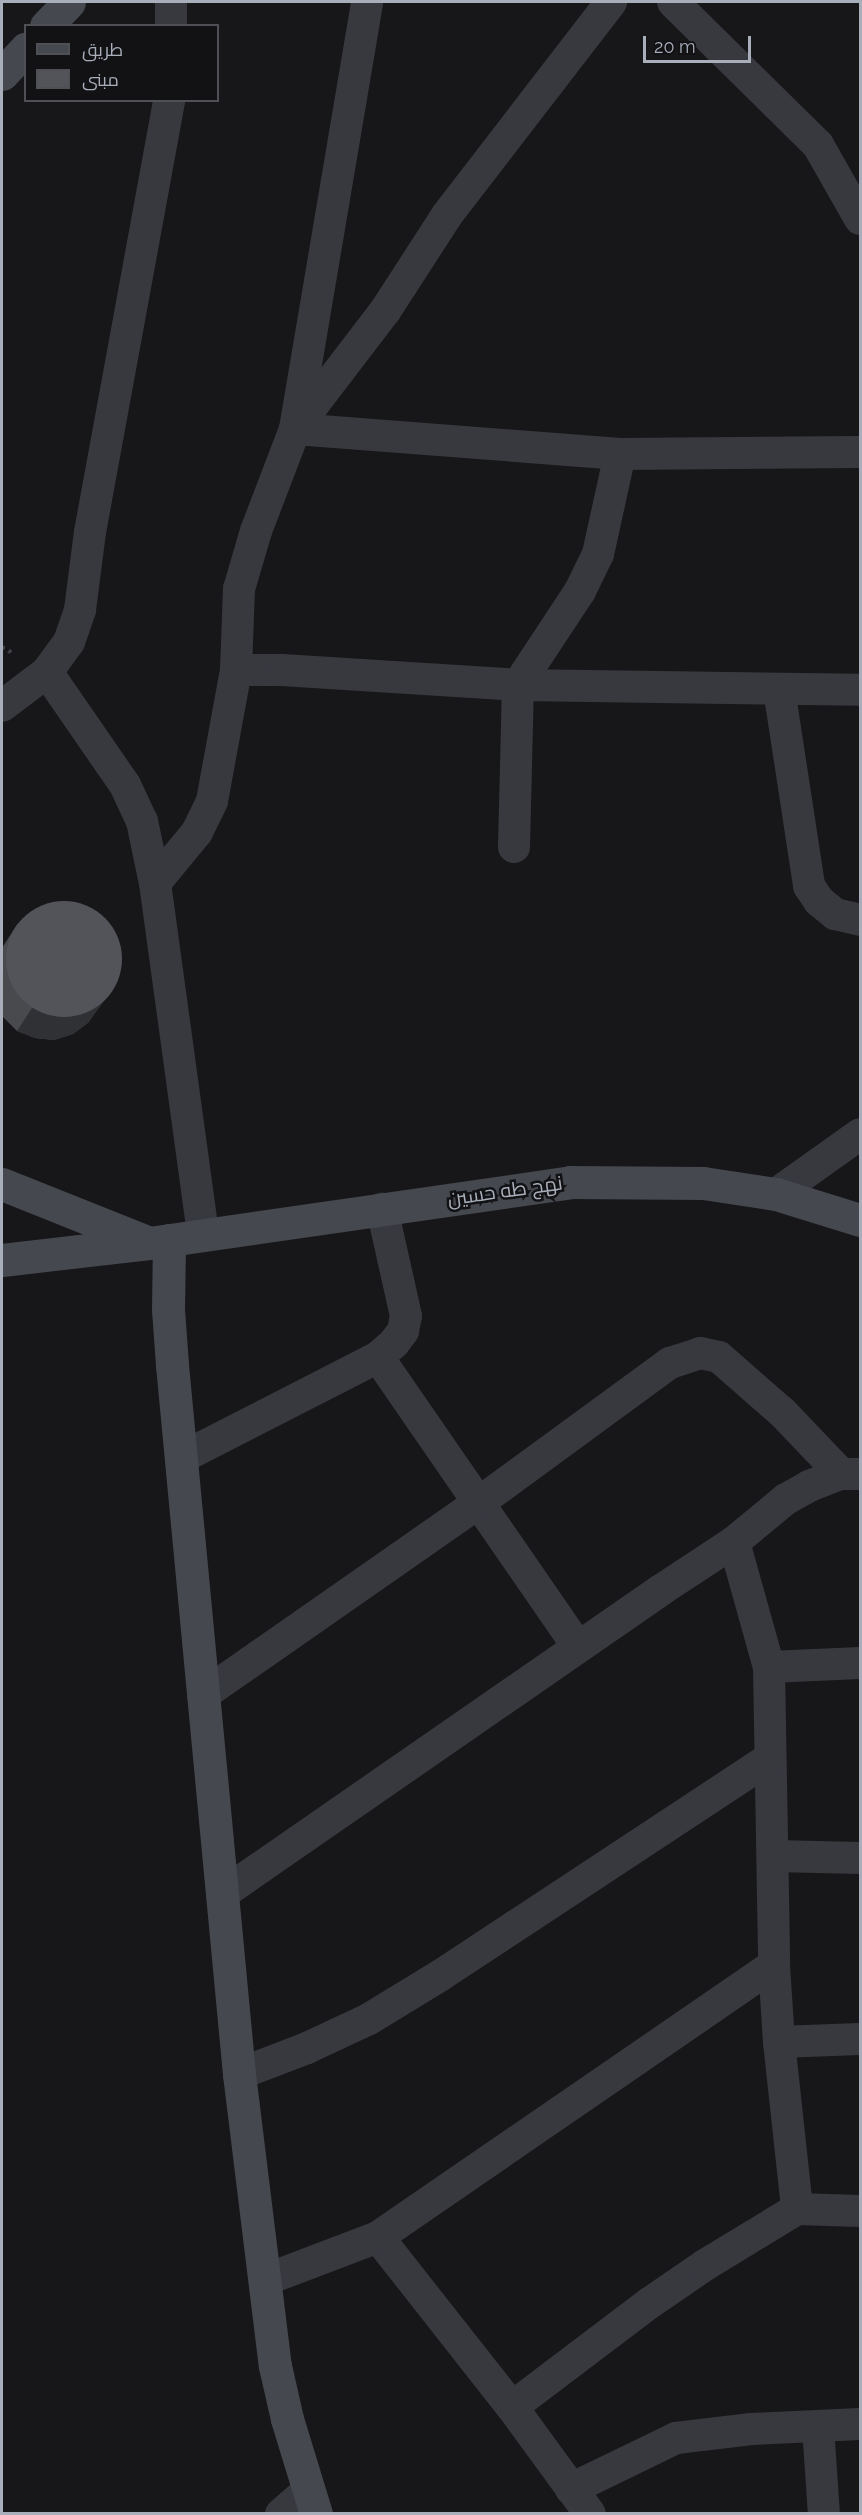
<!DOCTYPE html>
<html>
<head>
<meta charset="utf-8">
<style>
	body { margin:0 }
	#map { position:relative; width:862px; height:2515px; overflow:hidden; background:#171719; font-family:Raleway,Cairo,sans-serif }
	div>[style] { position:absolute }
	.path>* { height:4px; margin-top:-2px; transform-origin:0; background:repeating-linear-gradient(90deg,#3e4046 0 3px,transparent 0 7.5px) }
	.street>* { height:32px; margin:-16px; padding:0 16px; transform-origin:16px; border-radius:16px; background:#38393f }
	.secondary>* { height:33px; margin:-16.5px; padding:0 16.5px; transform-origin:16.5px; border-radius:16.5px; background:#46484f }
	.wall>* { inset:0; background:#484a4e }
	.shaded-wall>* { inset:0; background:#303134 }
	.building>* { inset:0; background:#53545a }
	.round { border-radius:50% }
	span { translate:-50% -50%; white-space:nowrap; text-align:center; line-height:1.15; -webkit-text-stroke:5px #121214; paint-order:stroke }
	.street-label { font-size:20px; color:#a8aeba }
	.frame { position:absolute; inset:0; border:3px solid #a8aeba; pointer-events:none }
	.legend { position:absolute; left:24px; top:24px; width:195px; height:78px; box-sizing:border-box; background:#121214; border:2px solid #4e5056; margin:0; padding:8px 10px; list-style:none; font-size:18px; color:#a8aeba }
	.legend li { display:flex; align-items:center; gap:12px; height:30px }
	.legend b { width:30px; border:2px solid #4e5056 }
	.scale { position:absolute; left:643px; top:36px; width:108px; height:27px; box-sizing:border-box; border:3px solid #a8aeba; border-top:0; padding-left:8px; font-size:18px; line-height:21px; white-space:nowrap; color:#a8aeba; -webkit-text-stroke:4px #121214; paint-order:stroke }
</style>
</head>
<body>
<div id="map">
	<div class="path">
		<i style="left:2px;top:647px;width:14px;rotate:30deg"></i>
	</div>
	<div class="street">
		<i style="left:171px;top:2px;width:24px;rotate:90deg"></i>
		<i style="left:673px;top:2px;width:204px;rotate:44.6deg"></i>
		<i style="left:818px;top:145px;width:85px;rotate:60.4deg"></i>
		<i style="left:297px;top:426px;width:145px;rotate:-52.6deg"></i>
		<i style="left:385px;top:311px;width:114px;rotate:-57.1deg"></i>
		<i style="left:447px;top:215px;width:269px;rotate:-52.4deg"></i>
		<i style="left:295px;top:429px;width:326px;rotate:4.4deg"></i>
		<i style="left:620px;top:454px;width:240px;rotate:-0.5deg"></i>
		<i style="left:236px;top:670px;width:46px"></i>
		<i style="left:282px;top:670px;width:236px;rotate:3.6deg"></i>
		<i style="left:518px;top:685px;width:342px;rotate:0.8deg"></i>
		<i style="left:47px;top:672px;width:137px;rotate:55.4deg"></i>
		<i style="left:125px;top:785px;width:40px;rotate:65deg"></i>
		<i style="left:142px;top:821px;width:63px;rotate:78.2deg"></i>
		<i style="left:155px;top:883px;width:355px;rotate:82.2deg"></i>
		<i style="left:779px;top:689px;width:199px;rotate:81.3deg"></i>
		<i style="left:809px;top:886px;width:18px;rotate:56deg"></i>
		<i style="left:819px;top:901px;width:21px;rotate:39deg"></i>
		<i style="left:835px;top:914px;width:26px;rotate:13deg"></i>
		<i style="left:2px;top:706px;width:56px;rotate:-37.1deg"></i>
		<i style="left:47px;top:672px;width:37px;rotate:-54deg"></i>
		<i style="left:69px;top:642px;width:34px;rotate:-71deg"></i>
		<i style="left:80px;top:610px;width:79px;rotate:-82.7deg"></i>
		<i style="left:90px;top:532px;width:439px;rotate:-79.6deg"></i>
		<i style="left:514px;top:847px;width:162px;rotate:-88.6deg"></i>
		<i style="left:518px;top:685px;width:113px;rotate:-56.6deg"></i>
		<i style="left:580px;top:591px;width:41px;rotate:-64.1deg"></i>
		<i style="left:598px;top:554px;width:102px;rotate:-77.6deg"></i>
		<i style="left:155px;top:883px;width:66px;rotate:-50.5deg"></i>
		<i style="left:197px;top:832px;width:34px;rotate:-64deg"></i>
		<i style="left:212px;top:801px;width:133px;rotate:-79.6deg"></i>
		<i style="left:236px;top:670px;width:81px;rotate:-87.9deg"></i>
		<i style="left:239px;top:589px;width:60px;rotate:-73.7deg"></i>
		<i style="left:256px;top:531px;width:109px;rotate:-69.1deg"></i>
		<i style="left:295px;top:429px;width:433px;rotate:-80.4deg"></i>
		<i style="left:776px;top:1194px;width:103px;rotate:-35.5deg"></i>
		<i style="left:378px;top:1357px;width:352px;rotate:55.4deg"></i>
		<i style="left:181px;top:1458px;width:221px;rotate:-27.1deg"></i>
		<i style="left:378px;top:1357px;width:21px;rotate:-41deg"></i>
		<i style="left:394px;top:1343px;width:15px;rotate:-53deg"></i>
		<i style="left:403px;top:1331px;width:15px;rotate:-79deg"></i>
		<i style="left:406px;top:1316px;width:110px;rotate:-102.6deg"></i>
		<i style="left:734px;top:1542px;width:130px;rotate:74.4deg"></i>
		<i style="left:769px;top:1667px;width:298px;rotate:89deg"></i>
		<i style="left:774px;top:1965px;width:77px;rotate:86.3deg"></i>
		<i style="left:779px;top:2042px;width:168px;rotate:83.8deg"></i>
		<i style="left:769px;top:1667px;width:91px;rotate:-2.5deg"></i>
		<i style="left:203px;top:1695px;width:334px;rotate:-34.9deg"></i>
		<i style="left:477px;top:1504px;width:239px;rotate:-36.2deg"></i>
		<i style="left:670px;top:1363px;width:32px;rotate:-18deg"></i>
		<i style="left:700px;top:1353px;width:19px;rotate:12deg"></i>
		<i style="left:719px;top:1357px;width:85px;rotate:41.2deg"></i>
		<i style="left:783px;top:1413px;width:84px;rotate:46.4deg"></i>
		<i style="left:774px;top:1856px;width:86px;rotate:1.3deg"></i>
		<i style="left:222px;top:1894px;width:534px;rotate:-34.7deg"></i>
		<i style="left:661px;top:1590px;width:87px;rotate:-33.3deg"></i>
		<i style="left:734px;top:1542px;width:67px;rotate:-39.6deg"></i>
		<i style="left:786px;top:1499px;width:26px;rotate:-29deg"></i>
		<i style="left:809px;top:1486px;width:34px;rotate:-21deg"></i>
		<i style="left:841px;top:1474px;width:19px"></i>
		<i style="left:779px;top:2042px;width:81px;rotate:-2.1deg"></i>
		<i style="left:239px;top:2074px;width:73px;rotate:-20.9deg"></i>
		<i style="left:307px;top:2048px;width:68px;rotate:-25.1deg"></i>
		<i style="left:369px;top:2019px;width:84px;rotate:-31.4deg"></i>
		<i style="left:441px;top:1975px;width:394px;rotate:-33.4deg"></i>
		<i style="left:378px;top:2237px;width:216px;rotate:51.8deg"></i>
		<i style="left:512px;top:2407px;width:132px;rotate:53.9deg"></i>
		<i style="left:265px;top:2280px;width:121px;rotate:-20.8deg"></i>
		<i style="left:378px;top:2237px;width:480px;rotate:-34.5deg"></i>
		<i style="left:512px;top:2407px;width:174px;rotate:-37.1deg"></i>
		<i style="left:651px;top:2302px;width:65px;rotate:-34.4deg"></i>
		<i style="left:705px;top:2265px;width:108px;rotate:-31.3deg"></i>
		<i style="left:797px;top:2209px;width:63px;rotate:1.8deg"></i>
		<i style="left:818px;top:2427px;width:87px;rotate:86.1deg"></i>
		<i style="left:571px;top:2489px;width:117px;rotate:-25.9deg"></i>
		<i style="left:676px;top:2438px;width:76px;rotate:-6.8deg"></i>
		<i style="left:751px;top:2429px;width:109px;rotate:-2.6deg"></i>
		<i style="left:281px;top:2514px;width:35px;rotate:-41deg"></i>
	</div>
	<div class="secondary">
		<i style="left:46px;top:26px;width:33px;rotate:-46deg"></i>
		<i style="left:2px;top:74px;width:35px;rotate:-47deg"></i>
		<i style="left:2px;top:1184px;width:156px;rotate:21.8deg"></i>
		<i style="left:169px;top:1240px;width:69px;rotate:90.8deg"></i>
		<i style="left:168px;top:1309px;width:56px;rotate:85.9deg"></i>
		<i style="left:172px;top:1365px;width:712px;rotate:84.6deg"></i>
		<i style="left:239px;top:2074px;width:294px;rotate:83deg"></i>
		<i style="left:275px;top:2366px;width:54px;rotate:77.2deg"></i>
		<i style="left:287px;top:2419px;width:99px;rotate:73deg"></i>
		<i style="left:2px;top:1260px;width:148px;rotate:-6.6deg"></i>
		<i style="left:149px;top:1243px;width:425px;rotate:-8.2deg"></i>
		<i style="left:570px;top:1182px;width:133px;rotate:0.4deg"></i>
		<i style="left:703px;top:1183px;width:74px;rotate:8.6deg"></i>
		<i style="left:776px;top:1194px;width:88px;rotate:17.2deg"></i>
	</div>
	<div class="wall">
		<i style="clip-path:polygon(18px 923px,89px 1022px,73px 1034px,54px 1040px,35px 1038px,17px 1031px,2px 1016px,2px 948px)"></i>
	</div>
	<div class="shaded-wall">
		<i style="clip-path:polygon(116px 984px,89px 1022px,73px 1034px,54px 1040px,35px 1038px,17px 1031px,32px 1008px)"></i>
	</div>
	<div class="building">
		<i class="round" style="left:6px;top:901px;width:116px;height:116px"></i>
	</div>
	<div class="street-label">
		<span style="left:505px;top:1191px;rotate:-8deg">نهج طه حسين</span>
	</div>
	<div class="frame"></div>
	<ul class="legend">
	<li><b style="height:8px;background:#46484f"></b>طريق</li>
	<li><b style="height:16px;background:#53545a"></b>مبنى</li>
	</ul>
	<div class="scale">20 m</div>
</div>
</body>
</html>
